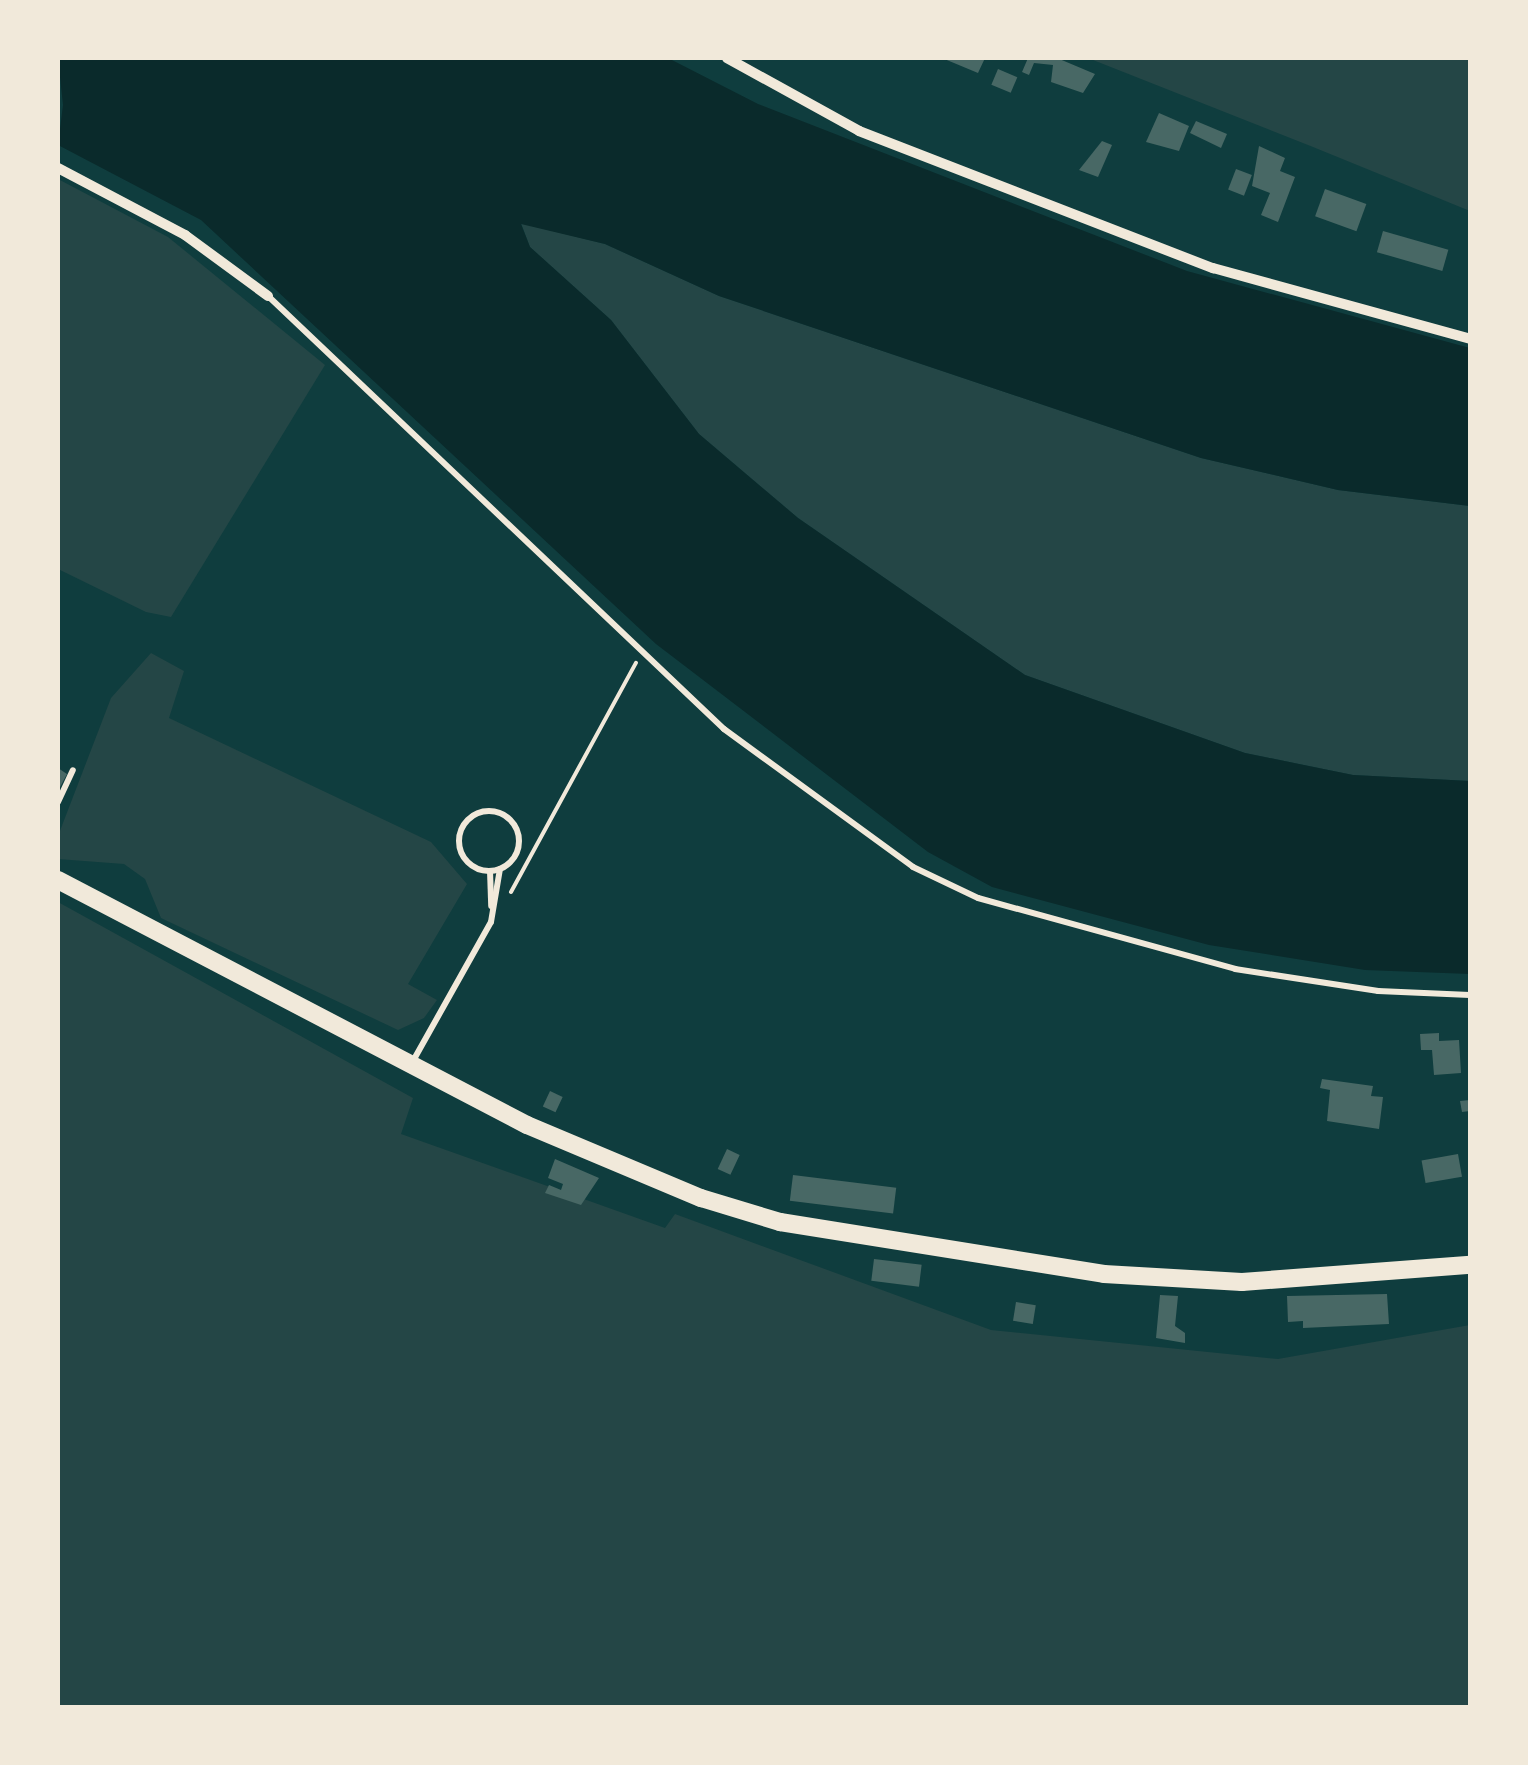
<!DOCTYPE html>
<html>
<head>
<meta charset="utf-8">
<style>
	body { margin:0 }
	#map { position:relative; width:1528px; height:1765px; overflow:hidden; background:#0f3d3e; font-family:Raleway,sans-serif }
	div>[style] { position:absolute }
	.green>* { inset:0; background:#244646 }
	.water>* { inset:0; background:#0a2a2b }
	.building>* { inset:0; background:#486865; transform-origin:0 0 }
	.path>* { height:4px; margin:-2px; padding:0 2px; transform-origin:2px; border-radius:2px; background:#f1e9da }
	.service>* { height:6px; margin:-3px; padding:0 3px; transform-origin:3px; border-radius:3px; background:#f1e9da }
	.service>.ring { margin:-3px; padding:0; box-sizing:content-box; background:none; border:6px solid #f1e9da; border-radius:50% }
	.minor>* { height:10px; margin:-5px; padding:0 5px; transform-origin:5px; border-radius:5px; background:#f1e9da }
	.secondary>* { height:18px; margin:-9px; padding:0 9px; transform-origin:9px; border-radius:9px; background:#f1e9da }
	span { translate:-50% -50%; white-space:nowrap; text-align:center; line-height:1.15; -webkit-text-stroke:10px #f1e9da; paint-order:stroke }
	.frame { position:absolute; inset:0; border:60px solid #f1e9da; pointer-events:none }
</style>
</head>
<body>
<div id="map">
	<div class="green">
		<i style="clip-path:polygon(1088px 58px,1470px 58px,1470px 211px,1313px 147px)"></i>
		<i style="clip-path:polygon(58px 179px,168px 237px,325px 365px,171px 617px,146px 612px,58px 569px)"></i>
		<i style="clip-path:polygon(521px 223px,605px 244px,719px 296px,1201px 458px,1338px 490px,1470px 506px,1470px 781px,1353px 775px,1245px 753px,1025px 675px,798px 518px,699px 434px,611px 320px,530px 247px)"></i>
		<i style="clip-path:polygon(151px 653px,184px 671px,169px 718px,431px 842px,467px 884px,408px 984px,437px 1000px,424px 1018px,398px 1030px,161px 918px,145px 879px,124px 864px,58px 859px,58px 836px,111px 698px)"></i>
		<i style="clip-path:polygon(58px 902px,413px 1098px,401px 1134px,665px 1228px,675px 1214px,991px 1330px,1278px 1359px,1470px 1325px,1470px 1707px,58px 1707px)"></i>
	</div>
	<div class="water">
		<i style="clip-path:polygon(58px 58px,668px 58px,758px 104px,1187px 271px,1470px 348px,1470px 506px,1338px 490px,1201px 458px,719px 296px,605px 244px,521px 224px,530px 247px,611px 320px,699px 434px,798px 518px,1025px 675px,1245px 753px,1353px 775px,1470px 781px,1470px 974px,1365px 970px,1209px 945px,992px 887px,928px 852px,656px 644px,201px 220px,58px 145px,63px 105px)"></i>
	</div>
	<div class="building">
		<i style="clip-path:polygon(942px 58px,985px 58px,978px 73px)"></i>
		<i style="clip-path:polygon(1028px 58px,1057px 58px,1095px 74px,1083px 93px,1051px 82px,1053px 65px,1034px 63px,1029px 75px,1022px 72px)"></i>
		<i style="left:998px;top:69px;width:21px;height:17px;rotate:23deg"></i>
		<i style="clip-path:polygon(1159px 113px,1189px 126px,1179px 151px,1146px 142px)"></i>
		<i style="clip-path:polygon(1196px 121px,1227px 134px,1221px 148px,1190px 133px)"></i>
		<i style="clip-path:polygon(1102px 141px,1112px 145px,1098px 177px,1079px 170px)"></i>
		<i style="clip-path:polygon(1259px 146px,1285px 158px,1280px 171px,1295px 177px,1278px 222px,1261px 215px,1270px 193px,1252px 186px)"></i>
		<i style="left:1236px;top:169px;width:17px;height:22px;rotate:21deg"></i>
		<i style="left:1325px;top:189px;width:44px;height:29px;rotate:20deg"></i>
		<i style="left:1383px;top:231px;width:68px;height:22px;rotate:16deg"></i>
		<i style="clip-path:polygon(58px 768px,67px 774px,58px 791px)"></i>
		<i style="clip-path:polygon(1439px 1033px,1439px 1041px,1459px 1040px,1461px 1073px,1434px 1075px,1432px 1050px,1421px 1050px,1420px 1034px)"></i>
		<i style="clip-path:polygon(1322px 1079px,1373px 1086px,1371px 1096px,1383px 1097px,1379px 1129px,1327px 1121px,1330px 1090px,1320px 1088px)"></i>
		<i style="left:550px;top:1091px;width:14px;height:17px;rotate:25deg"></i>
		<i style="clip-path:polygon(1470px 1100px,1470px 1111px,1462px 1112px,1460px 1101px)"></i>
		<i style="left:727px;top:1149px;width:14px;height:22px;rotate:25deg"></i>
		<i style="left:1458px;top:1154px;width:23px;height:37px;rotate:80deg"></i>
		<i style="clip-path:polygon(555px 1159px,599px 1178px,581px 1205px,545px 1193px,549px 1185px,561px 1190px,563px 1184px,548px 1178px)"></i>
		<i style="left:793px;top:1175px;width:104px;height:26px;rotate:7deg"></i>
		<i style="left:874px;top:1259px;width:48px;height:22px;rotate:7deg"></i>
		<i style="clip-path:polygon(1387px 1294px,1389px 1324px,1303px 1328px,1303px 1321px,1288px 1322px,1287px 1296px)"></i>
		<i style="clip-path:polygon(1160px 1295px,1178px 1296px,1175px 1326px,1185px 1333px,1185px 1343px,1156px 1338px)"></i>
		<i style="left:1016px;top:1302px;width:20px;height:19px;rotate:9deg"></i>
	</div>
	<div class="path">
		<i style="left:511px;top:892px;width:261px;rotate:-61.4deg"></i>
	</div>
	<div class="service">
		<i style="left:268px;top:296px;width:629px;rotate:43.52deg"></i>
		<i style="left:724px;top:729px;width:234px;rotate:36.1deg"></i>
		<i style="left:913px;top:867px;width:72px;rotate:25.5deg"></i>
		<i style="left:978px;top:898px;width:267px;rotate:15.4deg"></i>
		<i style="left:1235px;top:969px;width:145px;rotate:8.7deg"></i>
		<i style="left:1378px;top:991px;width:92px;rotate:2.5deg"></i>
		<i style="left:58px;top:802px;width:35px;rotate:-65deg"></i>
		<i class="ring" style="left:459px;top:811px;width:54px;height:54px"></i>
		<i style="left:490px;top:871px;width:35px;rotate:88deg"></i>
		<i style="left:413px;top:1061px;width:159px;rotate:-60.7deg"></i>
		<i style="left:491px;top:922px;width:54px;rotate:-80.4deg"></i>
	</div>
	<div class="minor">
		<i style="left:727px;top:58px;width:151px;rotate:28.9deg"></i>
		<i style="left:859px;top:131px;width:380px;rotate:21.2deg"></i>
		<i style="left:1213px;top:268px;width:267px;rotate:15.4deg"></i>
		<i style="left:58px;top:168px;width:144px;rotate:27.8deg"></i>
		<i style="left:185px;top:235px;width:103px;rotate:36.3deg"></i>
	</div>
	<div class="secondary">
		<i style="left:58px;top:880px;width:529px;rotate:27.58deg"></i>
		<i style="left:527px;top:1125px;width:189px;rotate:22.8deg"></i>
		<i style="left:701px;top:1198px;width:83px;rotate:16.9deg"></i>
		<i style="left:780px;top:1222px;width:328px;rotate:9.1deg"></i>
		<i style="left:1104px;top:1274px;width:138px;rotate:3.3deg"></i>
		<i style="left:1242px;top:1282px;width:229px;rotate:-4.3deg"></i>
	</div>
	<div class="frame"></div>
</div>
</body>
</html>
